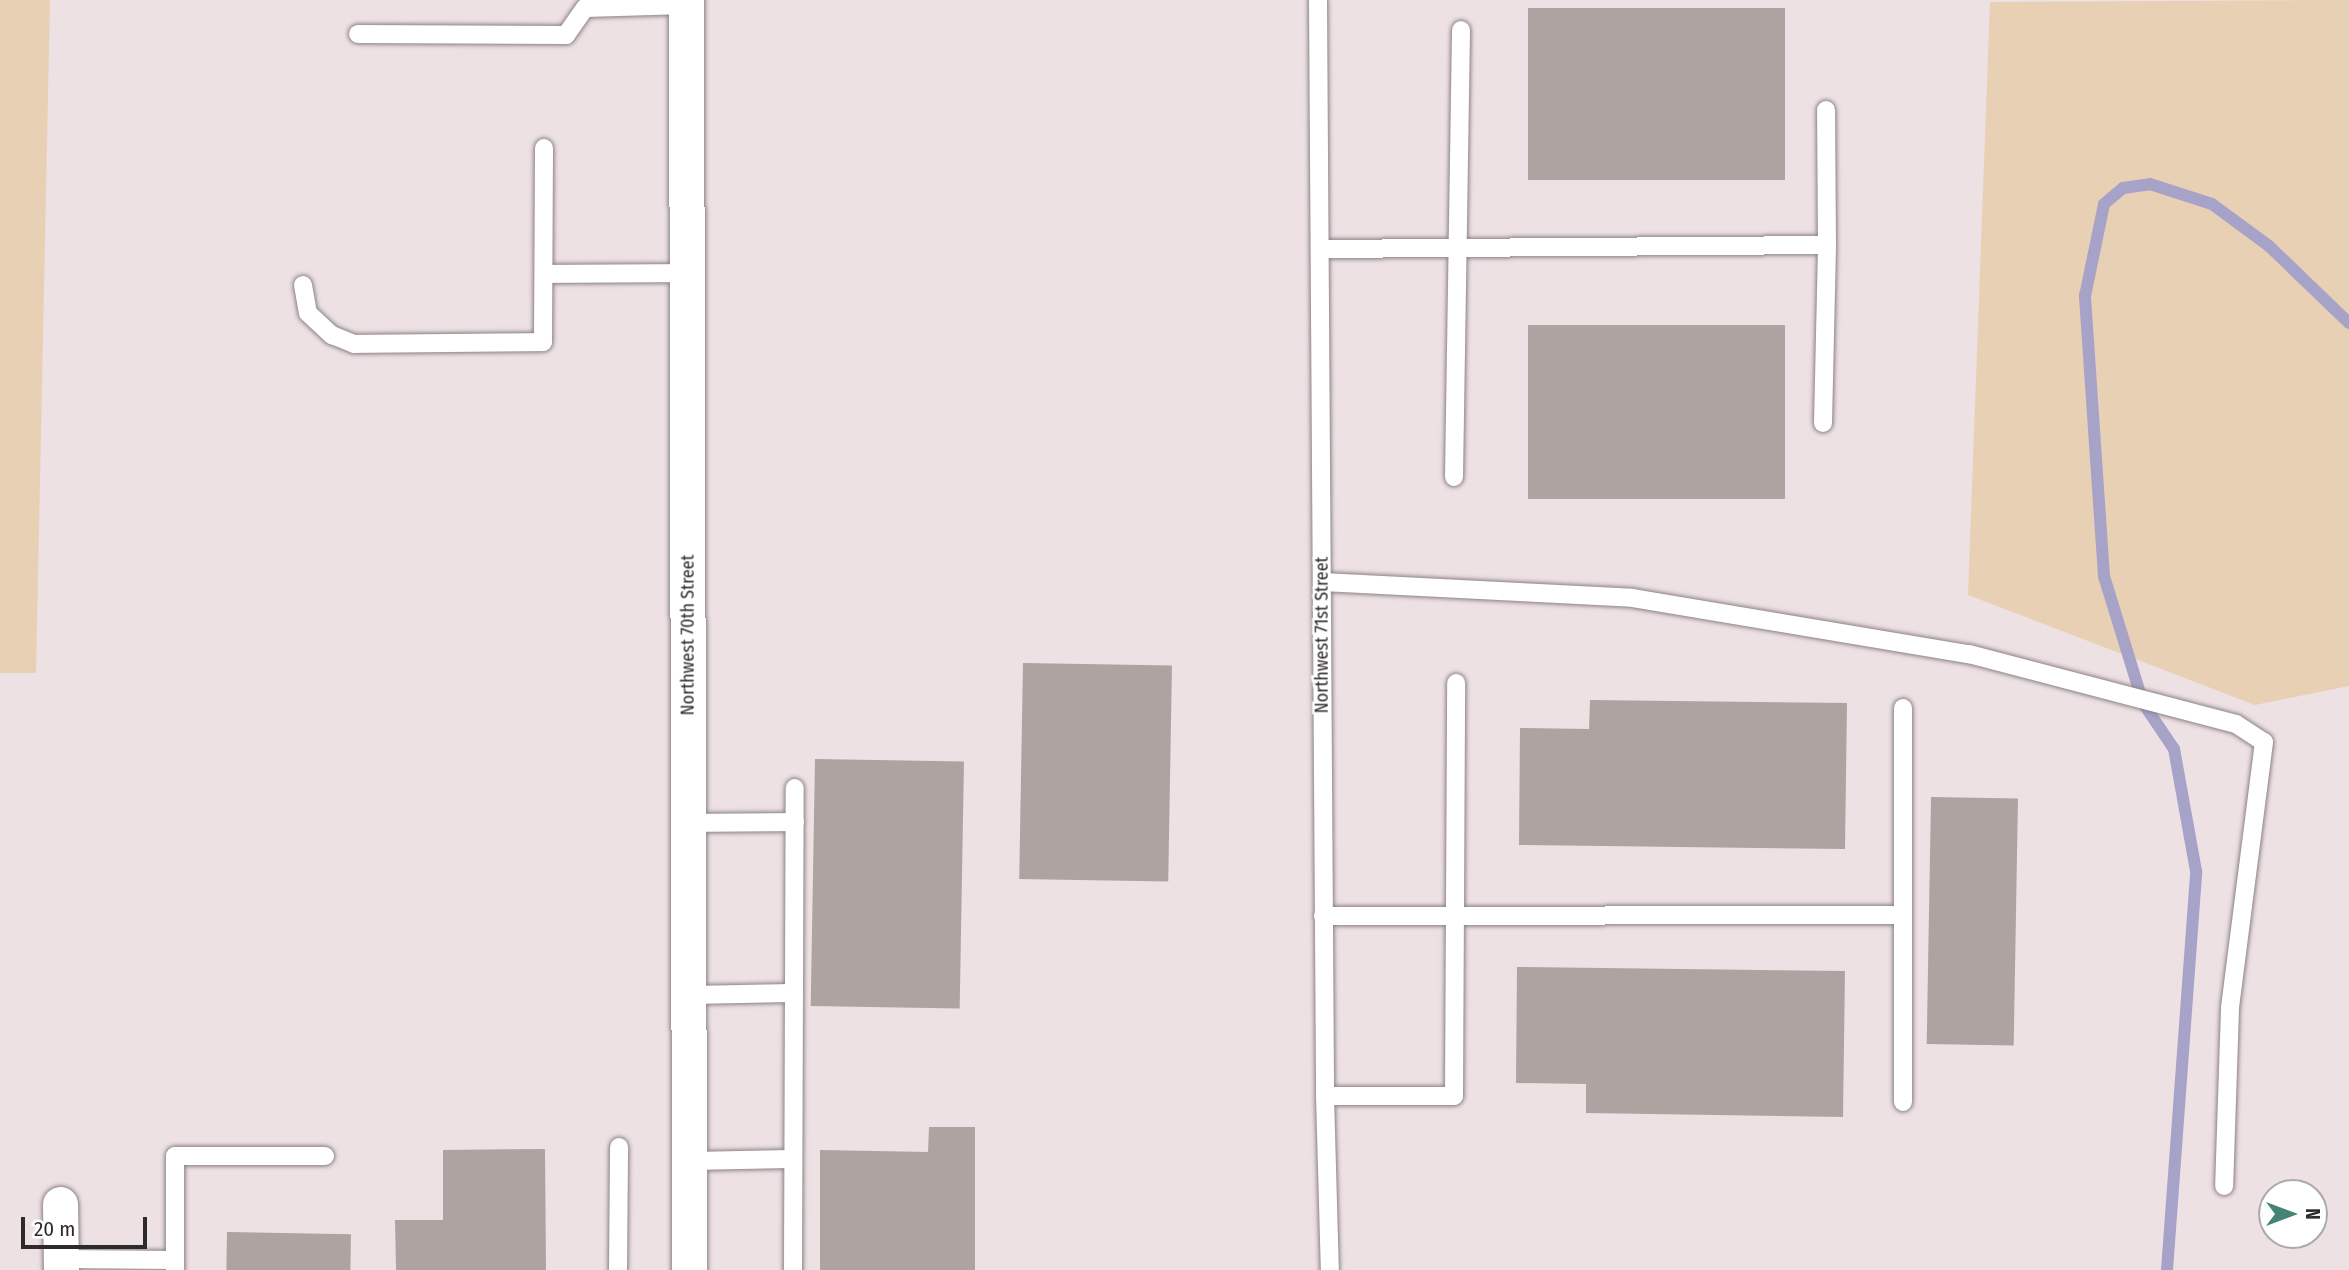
<!DOCTYPE html>
<html>
<head>
<meta charset="utf-8">
<style>
	body { margin:0 }
	#map { position:relative; width:2349px; height:1270px; overflow:hidden; background:#ede1e4; font-family:"Fira Sans Condensed",sans-serif }
	div>[style] { position:absolute }
	.green>* { inset:0; background:#e8d0b4 }
	.stream>* { height:12px; margin:-6px; padding:0 6px; transform-origin:6px; border-radius:6px; background:#a7a2c8 }
	.building>* { inset:0; background:#aea3a0; transform-origin:0 0 }
	.roads { filter:drop-shadow(0 0 2px #8d8285) drop-shadow(0 0 2px #8d8285) }
	.service>* { height:18px; margin:-9px; padding:0 9px; transform-origin:9px; border-radius:9px; background:#fff }
	.minor>* { height:35px; margin:-17.5px; padding:0 17.5px; transform-origin:17.5px; border-radius:17.5px; background:#fff }
	span { translate:-50% -50%; white-space:nowrap; text-align:center; line-height:1.15; -webkit-text-stroke:5px #fff; paint-order:stroke }
	.street-label { font-size:18px; color:#2e2a2b }
	.north { position:absolute; left:2258px; top:1179px; width:70px; height:70px; box-sizing:border-box; background:#fff; border:2px solid #abaaaa; border-radius:50%; rotate:90deg; font-size:19px; font-weight:700; line-height:28px; text-align:center; color:#2e2a2b }
	.north::after { content:''; display:block; margin:auto; width:24px; height:32px; background:#438474; clip-path:polygon(50% 0,100% 100%,50% 72%,0 100%) }
	.scale { position:absolute; left:21px; top:1217px; width:126px; height:32px; box-sizing:border-box; border:4px solid #2e2a2b; border-top:0; padding-left:9px; font-size:21px; line-height:24px; white-space:nowrap; color:#2e2a2b; -webkit-text-stroke:5px #fff; paint-order:stroke }
</style>
</head>
<body>
<div id="map">
	<div class="green">
		<i style="clip-path:polygon(0 0,50px 0,36px 673px,0 673px)"></i>
		<i style="clip-path:polygon(2349px 0,2349px 686px,2255px 705px,1968px 595px,1990px 2px)"></i>
	</div>
	<div class="stream">
		<i style="left:2167px;top:1270px;width:400px;rotate:-85.8deg"></i>
		<i style="left:2196px;top:871px;width:124px;rotate:-100.2deg"></i>
		<i style="left:2174px;top:749px;width:55px;rotate:-124deg"></i>
		<i style="left:2143px;top:703px;width:133px;rotate:-107.1deg"></i>
		<i style="left:2104px;top:576px;width:281px;rotate:-93.9deg"></i>
		<i style="left:2085px;top:296px;width:94px;rotate:-78.3deg"></i>
		<i style="left:2104px;top:204px;width:25px;rotate:-40deg"></i>
		<i style="left:2123px;top:188px;width:27px;rotate:-8deg"></i>
		<i style="left:2150px;top:184px;width:65px;rotate:17.9deg"></i>
		<i style="left:2212px;top:204px;width:71px;rotate:36.4deg"></i>
		<i style="left:2269px;top:246px;width:111px;rotate:43.9deg"></i>
	</div>
	<div class="building">
		<i style="left:1528px;top:8px;width:257px;height:172px"></i>
		<i style="left:1528px;top:325px;width:257px;height:174px"></i>
		<i style="left:1023px;top:663px;width:149px;height:216px;rotate:1deg"></i>
		<i style="clip-path:polygon(1590px 700px,1847px 703px,1845px 849px,1519px 845px,1520px 728px,1589px 729px)"></i>
		<i style="left:815px;top:759px;width:149px;height:247px;rotate:1deg"></i>
		<i style="left:1931px;top:797px;width:87px;height:247px;rotate:1deg"></i>
		<i style="clip-path:polygon(1517px 967px,1845px 971px,1843px 1117px,1586px 1113px,1586px 1084px,1516px 1083px)"></i>
		<i style="clip-path:polygon(929px 1127px,975px 1127px,975px 1270px,820px 1270px,820px 1150px,928px 1152px)"></i>
		<i style="clip-path:polygon(545px 1149px,546px 1270px,396px 1270px,395px 1220px,443px 1220px,443px 1150px)"></i>
		<i style="left:227px;top:1232px;width:124px;height:38px;rotate:1deg"></i>
	</div>
	<div class="roads">
		<div class="service">
			<i style="left:1318px;top:0;width:1096px;rotate:89.63deg"></i>
			<i style="left:1325px;top:1096px;width:174px;rotate:88.4deg"></i>
			<i style="left:358px;top:34px;width:208px;rotate:0.3deg"></i>
			<i style="left:566px;top:35px;width:33px;rotate:-55deg"></i>
			<i style="left:585px;top:8px;width:101px;rotate:-1.7deg"></i>
			<i style="left:1320px;top:249px;width:507px;rotate:-0.45deg"></i>
			<i style="left:1827px;top:245px;width:135px;rotate:-90.4deg"></i>
			<i style="left:544px;top:274px;width:143px;rotate:-0.4deg"></i>
			<i style="left:303px;top:285px;width:28px;rotate:80deg"></i>
			<i style="left:308px;top:313px;width:33px;rotate:43deg"></i>
			<i style="left:332px;top:335px;width:24px;rotate:22deg"></i>
			<i style="left:354px;top:344px;width:189px;rotate:-0.6deg"></i>
			<i style="left:543px;top:342px;width:194px;rotate:-89.7deg"></i>
			<i style="left:1823px;top:423px;width:178px;rotate:-88.7deg"></i>
			<i style="left:1454px;top:477px;width:447px;rotate:-89.1deg"></i>
			<i style="left:1322px;top:582px;width:311px;rotate:2.9deg"></i>
			<i style="left:1633px;top:598px;width:341px;rotate:9.5deg"></i>
			<i style="left:1969px;top:654px;width:276px;rotate:14.7deg"></i>
			<i style="left:2236px;top:724px;width:33px;rotate:33deg"></i>
			<i style="left:2264px;top:742px;width:269px;rotate:97.3deg"></i>
			<i style="left:2230px;top:1009px;width:177px;rotate:91.9deg"></i>
			<i style="left:1903px;top:708px;width:394px;rotate:90deg"></i>
			<i style="left:688px;top:823px;width:107px;rotate:-0.5deg"></i>
			<i style="left:1323px;top:916px;width:579px;rotate:-0.1deg"></i>
			<i style="left:688px;top:995px;width:106px;rotate:-1.1deg"></i>
			<i style="left:1325px;top:1096px;width:129px"></i>
			<i style="left:1454px;top:1096px;width:413px;rotate:-89.7deg"></i>
			<i style="left:689px;top:1161px;width:104px;rotate:-1.1deg"></i>
			<i style="left:61px;top:1259px;width:114px;rotate:0.5deg"></i>
			<i style="left:175px;top:1270px;width:114px;rotate:-90deg"></i>
			<i style="left:175px;top:1156px;width:150px"></i>
			<i style="left:618px;top:1270px;width:123px;rotate:-89.5deg"></i>
			<i style="left:793px;top:1270px;width:482px;rotate:-89.8deg"></i>
		</div>
		<div class="minor">
			<i style="left:686px;top:0;width:1270px;rotate:89.86deg"></i>
			<i style="left:60px;top:1204px;width:66px;rotate:89.1deg"></i>
		</div>
	</div>
	<div class="street-label">
		<span style="left:688px;top:635px;rotate:-90deg">Northwest 70th Street</span>
		<span style="left:1322px;top:635px;rotate:-90deg">Northwest 71st Street</span>
	</div>
	<div class="north">N</div>
	<div class="scale">20 m</div>
</div>
</body>
</html>
